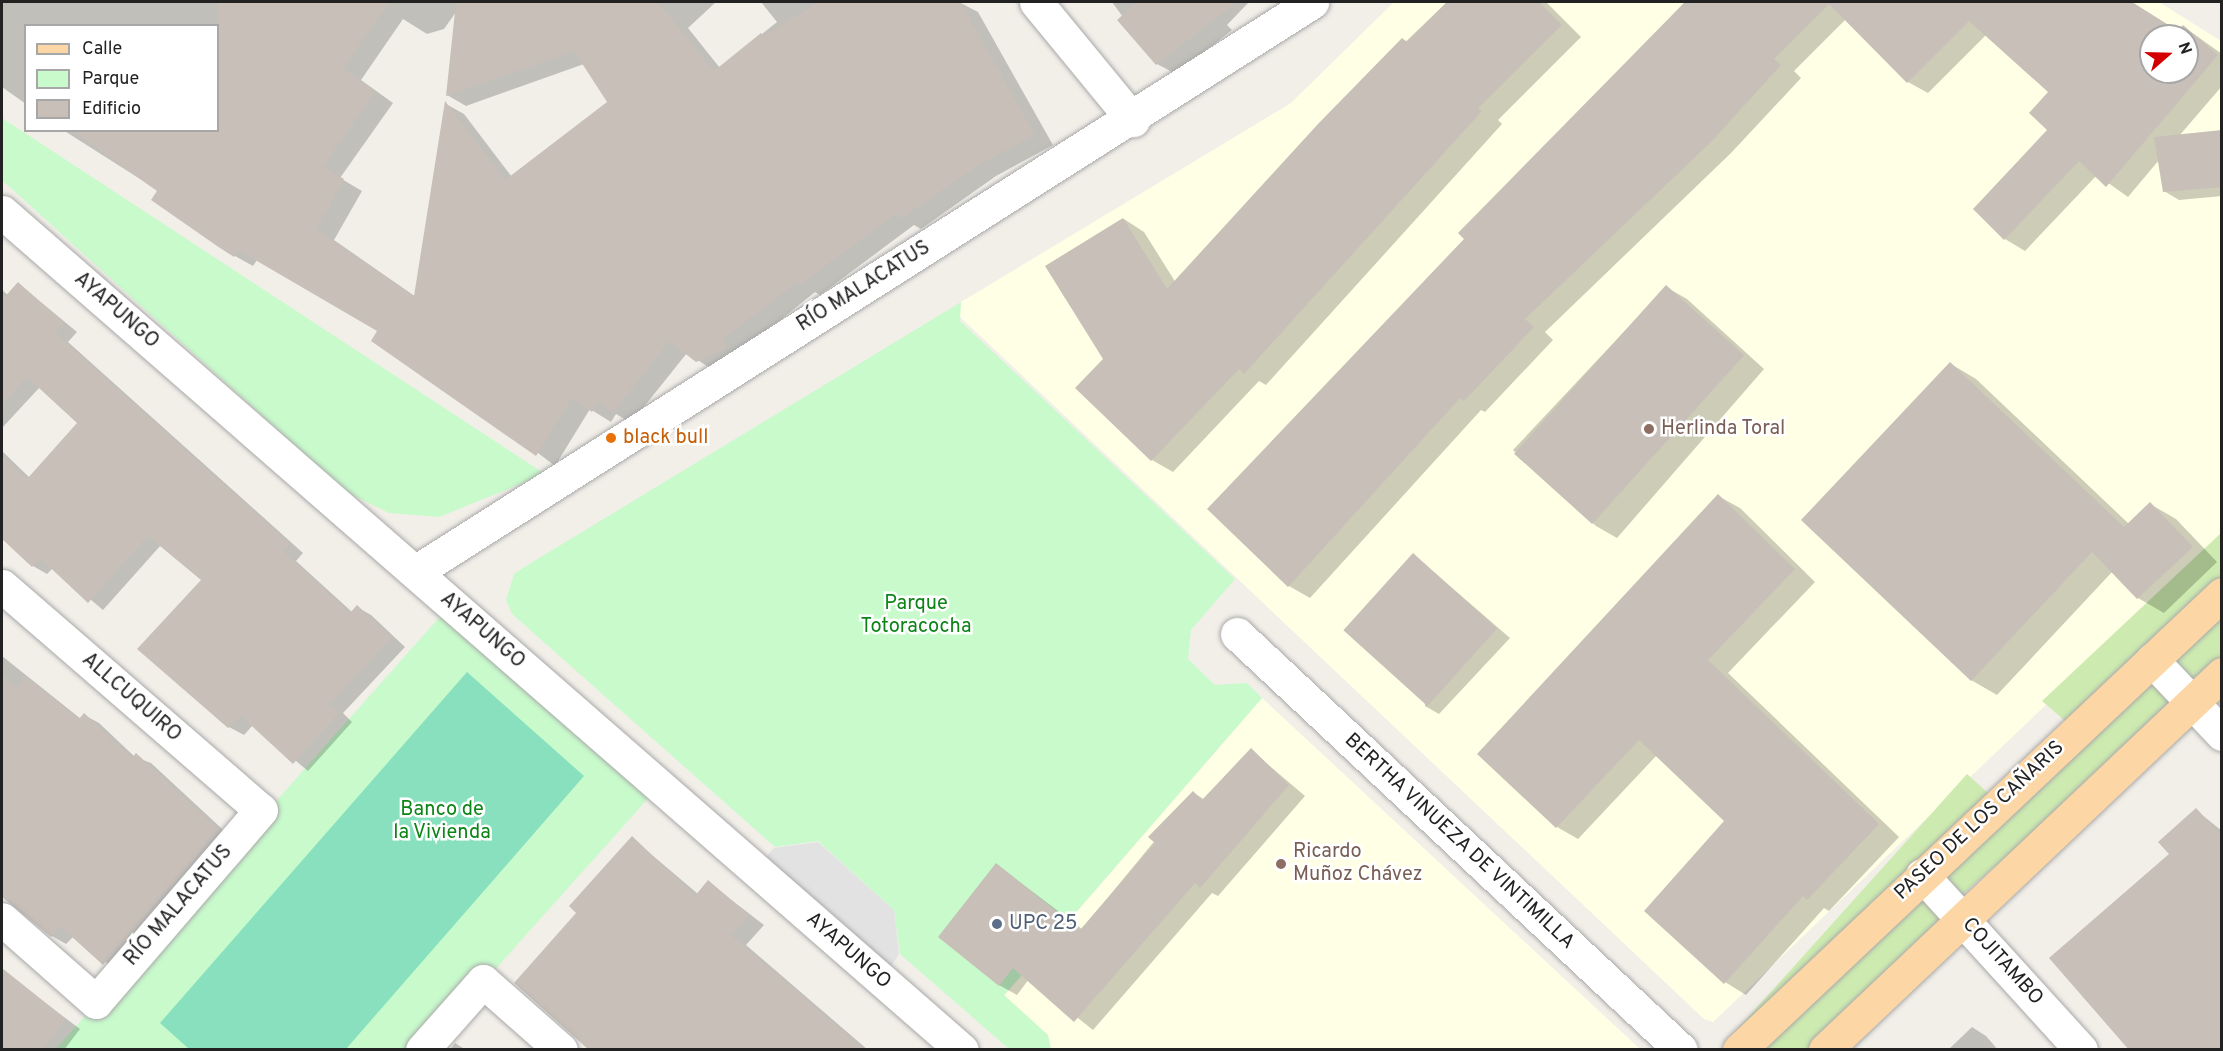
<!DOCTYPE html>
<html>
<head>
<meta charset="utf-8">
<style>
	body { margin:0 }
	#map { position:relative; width:2223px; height:1051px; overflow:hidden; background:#f2efe9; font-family:Overpass,sans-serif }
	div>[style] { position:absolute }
	.education>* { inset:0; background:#ffffe5 }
	.grass>* { inset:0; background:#cdebb0; transform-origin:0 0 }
	.park>* { inset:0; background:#c8facc }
	.pitch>* { inset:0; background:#88e0be }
	.parking>* { inset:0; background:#e2e2e2 }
	.shadow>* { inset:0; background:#0003 }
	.building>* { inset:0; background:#c7bfb8; transform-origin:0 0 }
	.roads { filter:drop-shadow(0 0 2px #a9a9a9) drop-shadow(0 0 2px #a9a9a9) }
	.minor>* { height:33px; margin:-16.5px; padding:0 16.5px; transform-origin:16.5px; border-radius:16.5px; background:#fff }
	.major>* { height:33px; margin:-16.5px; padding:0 16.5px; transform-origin:16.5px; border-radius:16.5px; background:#fcd6a4 }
	.dots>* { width:16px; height:16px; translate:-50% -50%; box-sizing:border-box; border:3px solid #fff; border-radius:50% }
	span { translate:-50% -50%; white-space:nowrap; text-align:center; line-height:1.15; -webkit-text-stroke:5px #fff; paint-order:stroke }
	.street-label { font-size:20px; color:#222 }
	.education-label { font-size:20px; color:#785e54 }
	.left { translate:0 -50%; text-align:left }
	.food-label { font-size:20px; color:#c56008 }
	.park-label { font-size:20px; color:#0c8416 }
	.service-label { font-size:20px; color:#4e5e75 }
	.frame { position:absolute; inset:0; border:3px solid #222; pointer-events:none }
	.legend { position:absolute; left:24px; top:24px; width:195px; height:108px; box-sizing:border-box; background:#fff; border:2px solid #a7a7a7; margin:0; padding:8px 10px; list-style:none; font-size:18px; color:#222 }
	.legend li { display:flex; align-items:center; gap:12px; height:30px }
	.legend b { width:30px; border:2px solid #a7a7a7 }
	.north { position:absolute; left:2139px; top:24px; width:60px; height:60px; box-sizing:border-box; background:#fff; border:2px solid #a7a7a7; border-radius:50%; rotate:70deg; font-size:16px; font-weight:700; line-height:24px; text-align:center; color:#222 }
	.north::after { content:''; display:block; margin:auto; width:21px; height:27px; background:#d40000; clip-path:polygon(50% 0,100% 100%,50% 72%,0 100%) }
</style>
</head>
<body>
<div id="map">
	<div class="education">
		<i style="clip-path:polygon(evenodd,1394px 2px,2159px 2px,2221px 41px,2221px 538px,1713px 1022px,1704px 1019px,957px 314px,961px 302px,1291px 103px,1394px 2px,2151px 36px,2187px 36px,2187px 72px,2151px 72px,2151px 36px)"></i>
		<i style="clip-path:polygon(1262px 698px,1640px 1049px,1051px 1049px,1047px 1035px,1004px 996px)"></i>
	</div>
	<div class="grass">
		<i style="clip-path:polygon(2221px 533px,2221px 584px,2071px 726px,2042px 701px)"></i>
		<i style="clip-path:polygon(2221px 602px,2221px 666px,2193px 693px,2161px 659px)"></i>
		<i style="left:2152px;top:670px;width:45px;height:300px;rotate:49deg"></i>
		<i style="left:1967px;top:774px;width:36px;height:351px;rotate:42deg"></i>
		<i style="clip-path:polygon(1921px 884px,1956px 921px,1815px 1049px,1748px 1050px)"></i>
	</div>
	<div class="park">
		<i style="clip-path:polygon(2px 118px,545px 474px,439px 517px,389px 513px,346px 492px,2px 180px)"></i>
		<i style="clip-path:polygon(961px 302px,960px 321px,1235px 579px,1191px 630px,1188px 659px,1215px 685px,1247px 683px,1262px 698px,1004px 995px,1048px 1035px,1051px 1049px,1009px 1049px,900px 954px,894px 910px,818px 841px,775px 847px,512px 614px,506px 600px,514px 574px,526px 566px)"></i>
		<i style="clip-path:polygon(444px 612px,653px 793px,424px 1049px,55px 1050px)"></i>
	</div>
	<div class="pitch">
		<i style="clip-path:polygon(467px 672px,584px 776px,346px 1049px,189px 1049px,160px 1023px)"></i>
	</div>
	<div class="parking">
		<i style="clip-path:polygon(818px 842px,894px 910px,899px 954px,883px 980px,753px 871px,774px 848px)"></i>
	</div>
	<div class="shadow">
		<i style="clip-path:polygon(evenodd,2px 2px,716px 2px,688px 28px,720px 68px,777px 22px,761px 2px,959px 2px,978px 12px,1053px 145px,996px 176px,921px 229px,914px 225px,820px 295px,815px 292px,716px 372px,687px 353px,631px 423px,616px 414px,611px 422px,590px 409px,555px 466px,379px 331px,257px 260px,253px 266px,235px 256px,159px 191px,63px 130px,218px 130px,218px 26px,26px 26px,26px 104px,2px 87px,2px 2px,456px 12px,447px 95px,466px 106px,584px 64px,609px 102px,512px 177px,464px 114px,446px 104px,416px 297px,334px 240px,362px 191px,340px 178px,393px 103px,361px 80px,403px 19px,427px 34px,444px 29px,456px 12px)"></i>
		<i style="clip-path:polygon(1112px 2px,1249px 2px,1227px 25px,1232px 30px,1176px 74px,1157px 64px)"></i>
		<i style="clip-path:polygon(1447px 2px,1546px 2px,1581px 37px,1498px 120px,1502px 124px,1266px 385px,1259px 381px,1173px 472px,1152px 460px,1105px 359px,1124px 219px,1144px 232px,1176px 283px,1319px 125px)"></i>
		<i style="clip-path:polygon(evenodd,1685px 2px,2131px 2px,2179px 32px,2184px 27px,2222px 54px,2222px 86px,2179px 136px,2222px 131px,2222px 196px,2179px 200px,2164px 191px,2159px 160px,2128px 197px,2097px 175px,2025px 251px,2005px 239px,2049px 130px,2050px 92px,1986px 35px,1928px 93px,1908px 82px,1846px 19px,1794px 71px,1801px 78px,1731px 153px,1545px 332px,1553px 340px,1485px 412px,1481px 410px,1310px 598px,1289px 586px,1209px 509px,1466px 239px,1461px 233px,1685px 2px,2151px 36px,2187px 36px,2187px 72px,2151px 72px,2151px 36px)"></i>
		<i style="clip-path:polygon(19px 284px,77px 332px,68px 342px,303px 553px,296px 561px,352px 612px,357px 607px,371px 615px,405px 647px,343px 713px,352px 722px,308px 771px,253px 725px,244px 735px,229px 727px,139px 649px,203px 580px,161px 545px,103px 610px,53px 568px,47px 574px,33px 566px,2px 537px,2px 451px,30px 478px,80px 423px,40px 387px,2px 428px,2px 290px,8px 295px)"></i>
		<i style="clip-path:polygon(1666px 287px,1687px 299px,1764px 369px,1617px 538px,1596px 526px,1513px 450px)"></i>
		<i style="clip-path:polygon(1951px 364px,1976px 379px,2129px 524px,2150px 504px,2176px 519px,2217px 562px,2164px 613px,2138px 598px,2113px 571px,1997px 695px,1971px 680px)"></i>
		<i style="clip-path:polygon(1718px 496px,1740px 508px,1815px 582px,1728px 673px,1899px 837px,1829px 911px,1824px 908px,1746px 995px,1725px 982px,1726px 821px,1657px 755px,1578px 839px,1557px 827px)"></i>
		<i style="clip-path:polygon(1414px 555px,1510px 638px,1439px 714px,1425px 706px)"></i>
		<i style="clip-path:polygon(2px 656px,81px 719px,84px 715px,99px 723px,135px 757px,151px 763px,233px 839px,118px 972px,74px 936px,66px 944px,52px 936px,2px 894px)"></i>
		<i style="clip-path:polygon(1251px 750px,1305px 796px,1218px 896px,1212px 893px,1093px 1030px,1029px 979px,1017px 995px,999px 985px,997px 865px,1082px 929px,1194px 793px,1205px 800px)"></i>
		<i style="clip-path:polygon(2196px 810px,2222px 831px,2222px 1050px,2171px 854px)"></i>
		<i style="clip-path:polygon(632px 838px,698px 894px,708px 882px,764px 925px,746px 945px,868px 1050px,595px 1050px,578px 913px)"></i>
		<i style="clip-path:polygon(13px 979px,80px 1029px,64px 1050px,2px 1050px,2px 993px)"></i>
		<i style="clip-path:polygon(1972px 1027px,1986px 1036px,1998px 1050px,1948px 1050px)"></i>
		<i style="clip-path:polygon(455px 1043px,466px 1050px,450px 1050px)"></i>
	</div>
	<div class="building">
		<i style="clip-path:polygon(218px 2px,390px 2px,343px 68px,375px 91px,323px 167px,344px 179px,316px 229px,414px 296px,445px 101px,505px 180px,607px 102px,574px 51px,446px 96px,456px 2px,658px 2px,714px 71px,761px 33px,764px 36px,819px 2px,960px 2px,1035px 135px,977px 166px,901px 219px,897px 213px,800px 285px,797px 282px,722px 340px,727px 348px,696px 362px,669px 341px,612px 414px,600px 401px,592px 412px,572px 398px,536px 456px,371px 341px,377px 331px,238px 250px,234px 257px,217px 246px,151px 200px,157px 191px,71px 130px,218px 130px)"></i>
		<i style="clip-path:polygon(1137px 2px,1237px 2px,1156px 65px,1117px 20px)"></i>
		<i style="clip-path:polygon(1447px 2px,1539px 2px,1562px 25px,1478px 108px,1482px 111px,1244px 374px,1239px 369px,1151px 461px,1075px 388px,1103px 359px,1045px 266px,1123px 218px,1167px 289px,1318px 124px,1402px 38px,1407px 42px)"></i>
		<i style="clip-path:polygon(evenodd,1685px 2px,2132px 2px,2178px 31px,2183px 25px,2218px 55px,2106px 187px,2079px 161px,2004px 240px,1973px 209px,2047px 130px,2029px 113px,2048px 92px,1969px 21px,1907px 83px,1829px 4px,1774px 59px,1781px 65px,1711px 142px,1525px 319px,1534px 327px,1464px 401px,1460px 398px,1288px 587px,1207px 509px,1464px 239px,1458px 233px,1685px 2px,2151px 36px,2187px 36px,2187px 72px,2151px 72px,2151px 36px)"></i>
		<i style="clip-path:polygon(2222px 130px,2222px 187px,2163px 192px,2154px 137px)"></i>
		<i style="clip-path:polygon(18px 282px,64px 323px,55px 333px,290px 544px,283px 551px,350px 613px,357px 605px,392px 638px,329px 704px,339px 713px,293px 764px,241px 716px,228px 728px,137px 649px,201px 580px,148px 536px,88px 603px,40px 558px,32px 567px,2px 539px,2px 455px,27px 479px,77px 423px,27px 377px,2px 405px,2px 300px)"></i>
		<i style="left:1666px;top:285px;width:105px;height:227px;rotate:42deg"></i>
		<i style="clip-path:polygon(1950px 362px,2124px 527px,2150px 502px,2193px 547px,2137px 599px,2092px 552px,1971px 681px,1801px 520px)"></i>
		<i style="clip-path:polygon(1718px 494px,1795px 569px,1708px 660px,1879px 824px,1807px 900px,1803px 896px,1724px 984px,1644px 911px,1724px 821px,1639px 740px,1556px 828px,1477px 754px)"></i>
		<i style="left:1413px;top:553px;width:113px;height:104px;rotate:42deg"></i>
		<i style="clip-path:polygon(2px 674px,17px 688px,26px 677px,79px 719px,84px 713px,132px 758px,136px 753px,219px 830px,103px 965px,60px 926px,51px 937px,2px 897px)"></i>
		<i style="clip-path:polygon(1251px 748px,1289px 785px,1200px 888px,1195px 883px,1074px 1022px,1013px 968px,999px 986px,938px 937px,996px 863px,1080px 930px,1155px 843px,1148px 837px,1193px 791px,1202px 800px)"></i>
		<i style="clip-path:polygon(2196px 808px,2222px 836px,2222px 1050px,2129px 1050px,2049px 958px,2169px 854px,2158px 842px)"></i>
		<i style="clip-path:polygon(632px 836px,695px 896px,708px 880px,749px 915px,731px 935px,865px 1050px,589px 1050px,514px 983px,576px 913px,569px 906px)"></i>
		<i style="clip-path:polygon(2px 968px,66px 1019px,42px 1050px,2px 1050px)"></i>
	</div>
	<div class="roads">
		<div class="minor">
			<i style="left:1036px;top:2px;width:153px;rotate:50.6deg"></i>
			<i style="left:2px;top:212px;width:1274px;rotate:41.12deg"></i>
			<i style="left:415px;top:572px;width:1063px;rotate:-32.43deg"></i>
			<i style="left:2px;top:586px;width:342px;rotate:40.9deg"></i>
			<i style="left:261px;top:810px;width:253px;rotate:130.7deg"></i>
			<i style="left:96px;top:1002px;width:125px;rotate:-138.6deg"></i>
			<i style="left:1237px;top:634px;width:608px;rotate:43.14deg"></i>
			<i style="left:2152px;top:660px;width:102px;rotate:46.6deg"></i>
			<i style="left:1922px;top:875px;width:236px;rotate:47.7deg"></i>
			<i style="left:422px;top:1050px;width:92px;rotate:-48.5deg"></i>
			<i style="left:483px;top:981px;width:104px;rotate:41.5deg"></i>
		</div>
		<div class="major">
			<i style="left:1739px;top:1050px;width:664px;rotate:-43.35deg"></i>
			<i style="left:1825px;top:1050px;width:547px;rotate:-43.44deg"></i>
		</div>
	</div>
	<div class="dots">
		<i style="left:1649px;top:429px;background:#8d6e63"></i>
		<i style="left:611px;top:438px;background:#e8710a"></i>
		<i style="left:1281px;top:864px;background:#8d6e63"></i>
		<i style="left:997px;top:924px;background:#5c6f8a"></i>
	</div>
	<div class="street-label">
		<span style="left:864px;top:287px;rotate:-32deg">RÍO MALACATUS</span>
		<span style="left:116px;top:311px;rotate:41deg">AYAPUNGO</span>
		<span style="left:482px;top:631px;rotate:41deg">AYAPUNGO</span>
		<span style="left:131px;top:698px;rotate:41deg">ALLCUQUIRO</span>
		<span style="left:1980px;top:821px;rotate:-43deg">PASEO DE LOS CAÑARIS</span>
		<span style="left:1459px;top:842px;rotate:43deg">BERTHA VINUEZA DE VINTIMILLA</span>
		<span style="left:179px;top:906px;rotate:-49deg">RÍO MALACATUS</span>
		<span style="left:848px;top:951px;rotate:41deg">AYAPUNGO</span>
		<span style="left:2002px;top:962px;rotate:48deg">COJITAMBO</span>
	</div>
	<div class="education-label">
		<span class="left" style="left:1661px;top:429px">Herlinda Toral</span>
		<span class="left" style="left:1293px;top:864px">Ricardo<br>Muñoz Chávez</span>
	</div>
	<div class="food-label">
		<span class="left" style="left:623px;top:438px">black bull</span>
	</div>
	<div class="park-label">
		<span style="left:916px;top:616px">Parque<br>Totoracocha</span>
		<span style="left:442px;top:822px">Banco de<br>la Vivienda</span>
	</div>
	<div class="service-label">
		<span class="left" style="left:1009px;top:924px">UPC 25</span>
	</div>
	<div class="frame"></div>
	<ul class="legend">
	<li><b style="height:8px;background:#fcd6a4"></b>Calle</li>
	<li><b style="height:16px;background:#c8facc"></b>Parque</li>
	<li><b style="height:16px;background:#c7bfb8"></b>Edificio</li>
	</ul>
	<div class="north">N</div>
</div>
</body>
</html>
